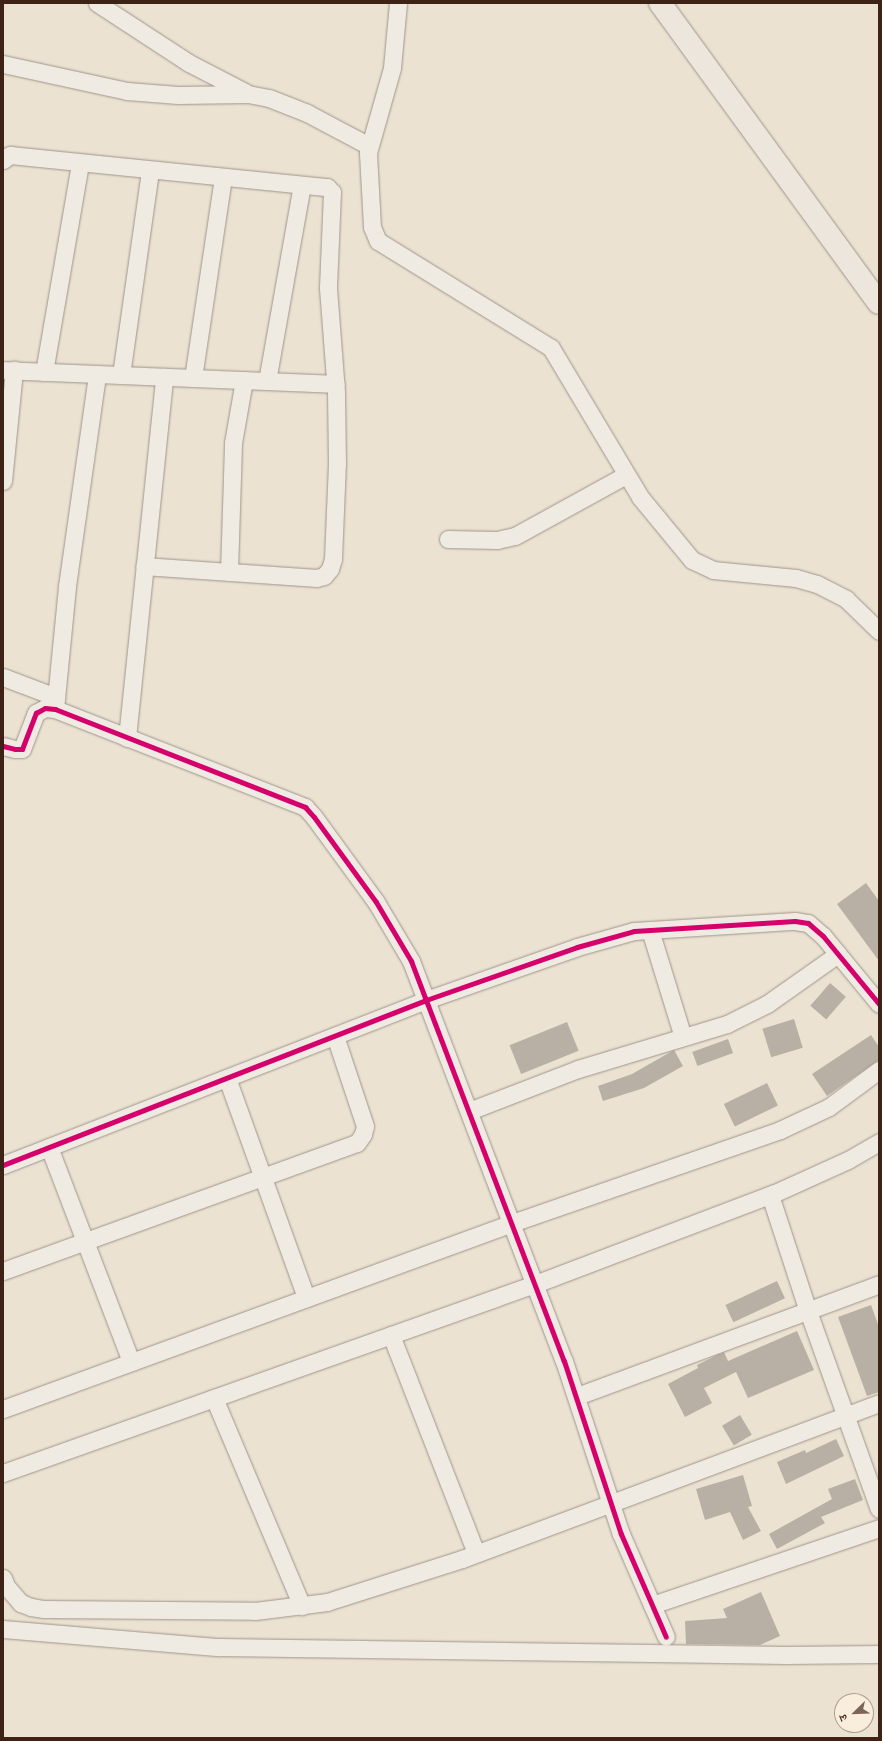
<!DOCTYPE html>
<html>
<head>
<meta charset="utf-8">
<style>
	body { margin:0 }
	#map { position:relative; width:882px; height:1741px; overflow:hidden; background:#ece2d2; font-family:"IM FELL Double Pica","Noto Serif Devanagari",serif }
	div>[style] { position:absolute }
	.building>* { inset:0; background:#b9b0a5; transform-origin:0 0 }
	.roads { filter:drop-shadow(0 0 1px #9e958a) drop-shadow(0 0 1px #9e958a) }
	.street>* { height:17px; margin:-8.5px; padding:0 8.5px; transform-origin:8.5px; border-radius:8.5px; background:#efeae2 }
	.highway>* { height:22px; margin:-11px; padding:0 11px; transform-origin:11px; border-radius:11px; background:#ece6dd }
	.cycleway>* { height:5px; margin:-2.5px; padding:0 2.5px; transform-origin:2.5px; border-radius:2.5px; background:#d6006c }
	span { translate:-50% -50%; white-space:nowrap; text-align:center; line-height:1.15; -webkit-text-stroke:3.5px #f9eedb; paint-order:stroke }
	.frame { position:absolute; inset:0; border:4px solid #3f2216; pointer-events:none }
	.north { position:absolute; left:834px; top:1693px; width:40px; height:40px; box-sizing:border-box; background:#f9eedb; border:1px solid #af9c8c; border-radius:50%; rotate:247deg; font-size:11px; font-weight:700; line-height:16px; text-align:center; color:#3f2216 }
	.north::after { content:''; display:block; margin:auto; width:14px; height:18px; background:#7c6558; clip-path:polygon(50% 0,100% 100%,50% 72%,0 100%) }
</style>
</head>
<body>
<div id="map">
	<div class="building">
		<i style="clip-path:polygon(866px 883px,879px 901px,879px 961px,837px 904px)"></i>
		<i style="left:830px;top:983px;width:21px;height:30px;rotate:41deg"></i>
		<i style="left:794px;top:1019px;width:30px;height:33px;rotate:73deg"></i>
		<i style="left:567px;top:1022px;width:31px;height:62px;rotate:68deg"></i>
		<i style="clip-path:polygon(871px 1035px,879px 1047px,879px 1060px,827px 1096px,812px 1074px)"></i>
		<i style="left:728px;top:1039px;width:15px;height:38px;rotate:70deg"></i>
		<i style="clip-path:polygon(674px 1050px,683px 1066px,644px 1088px,603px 1101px,598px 1086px,632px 1074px)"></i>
		<i style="left:767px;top:1083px;width:25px;height:48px;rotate:64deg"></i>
		<i style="left:777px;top:1281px;width:19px;height:57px;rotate:65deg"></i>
		<i style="clip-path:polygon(871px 1305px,879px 1327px,879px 1392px,867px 1396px,838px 1317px)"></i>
		<i style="clip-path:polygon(797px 1331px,814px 1370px,748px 1398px,736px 1372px,704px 1388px,712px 1403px,685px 1417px,668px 1384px,698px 1368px,697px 1365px,715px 1356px,724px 1352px,728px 1361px)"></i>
		<i style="left:740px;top:1415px;width:23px;height:21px;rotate:59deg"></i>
		<i style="clip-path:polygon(836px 1439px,844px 1456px,786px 1484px,777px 1462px,805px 1450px,806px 1453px)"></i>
		<i style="clip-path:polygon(743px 1475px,752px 1506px,748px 1507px,761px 1531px,743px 1540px,730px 1512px,705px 1520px,696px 1489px)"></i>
		<i style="clip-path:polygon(855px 1479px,863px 1500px,821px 1517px,825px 1523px,777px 1549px,769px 1534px,832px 1499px,828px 1489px)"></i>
		<i style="clip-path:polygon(761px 1592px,780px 1636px,760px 1645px,686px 1644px,685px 1621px,727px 1618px,723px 1609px)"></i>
	</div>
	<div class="roads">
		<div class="street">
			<i style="left:97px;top:3px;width:110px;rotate:33.1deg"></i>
			<i style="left:189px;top:63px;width:63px;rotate:27.4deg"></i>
			<i style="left:398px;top:3px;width:65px;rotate:95.3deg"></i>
			<i style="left:392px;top:68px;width:88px;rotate:105.8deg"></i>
			<i style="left:368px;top:153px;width:74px;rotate:86.9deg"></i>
			<i style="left:372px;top:227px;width:15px;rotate:67deg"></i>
			<i style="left:378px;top:241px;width:203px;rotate:31.7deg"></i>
			<i style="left:551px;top:348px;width:174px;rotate:59.1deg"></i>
			<i style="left:640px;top:497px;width:82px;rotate:50.5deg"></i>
			<i style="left:692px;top:560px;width:23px;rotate:25deg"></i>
			<i style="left:713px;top:570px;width:83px;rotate:5.5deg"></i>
			<i style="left:796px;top:578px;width:22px;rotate:16deg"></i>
			<i style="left:817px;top:584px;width:33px;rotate:27deg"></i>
			<i style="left:846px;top:599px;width:46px;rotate:44.1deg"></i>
			<i style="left:3px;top:64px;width:127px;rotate:12.3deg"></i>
			<i style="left:127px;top:91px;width:51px;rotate:4.5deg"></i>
			<i style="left:178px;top:95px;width:70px;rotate:-0.8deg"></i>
			<i style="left:248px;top:94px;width:21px;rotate:11deg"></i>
			<i style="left:269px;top:98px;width:41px;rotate:21.5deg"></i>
			<i style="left:307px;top:113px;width:70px;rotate:28deg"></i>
			<i style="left:3px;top:160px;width:9px;rotate:-36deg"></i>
			<i style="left:10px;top:155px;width:319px;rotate:5.8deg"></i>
			<i style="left:327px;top:187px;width:7px;rotate:45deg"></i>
			<i style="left:332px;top:192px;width:96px;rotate:92.4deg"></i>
			<i style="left:328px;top:288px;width:104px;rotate:85.6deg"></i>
			<i style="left:336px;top:392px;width:71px;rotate:89.2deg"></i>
			<i style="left:337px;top:463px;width:96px;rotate:92.4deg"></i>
			<i style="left:333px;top:559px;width:10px;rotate:107deg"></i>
			<i style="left:330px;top:569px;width:9px;rotate:131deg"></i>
			<i style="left:324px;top:576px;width:8px;rotate:166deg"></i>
			<i style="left:316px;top:578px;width:172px;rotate:-176deg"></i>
			<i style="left:3px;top:370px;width:333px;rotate:2.4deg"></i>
			<i style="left:44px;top:372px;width:212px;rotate:-80.2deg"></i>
			<i style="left:121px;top:375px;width:206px;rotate:-81.9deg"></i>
			<i style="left:193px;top:378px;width:203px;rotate:-81.5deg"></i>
			<i style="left:267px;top:381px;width:199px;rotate:-79.9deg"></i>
			<i style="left:3px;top:481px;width:112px;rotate:-84.3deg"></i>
			<i style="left:448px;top:539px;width:49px;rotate:1.2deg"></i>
			<i style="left:497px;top:540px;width:18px;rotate:-13deg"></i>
			<i style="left:515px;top:536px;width:127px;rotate:-28.8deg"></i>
			<i style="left:229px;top:572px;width:129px;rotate:-88.2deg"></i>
			<i style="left:233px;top:443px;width:64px;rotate:-80.1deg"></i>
			<i style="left:3px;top:677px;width:57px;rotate:20.7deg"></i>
			<i style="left:55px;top:709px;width:124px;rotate:-84.4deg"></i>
			<i style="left:67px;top:586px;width:214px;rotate:-81.9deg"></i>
			<i style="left:127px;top:738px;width:363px;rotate:-84.1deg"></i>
			<i style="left:3px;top:746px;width:12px;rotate:14deg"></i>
			<i style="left:15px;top:749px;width:7px"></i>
			<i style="left:22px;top:749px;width:39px;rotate:-69deg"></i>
			<i style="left:36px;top:713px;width:10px;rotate:-29deg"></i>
			<i style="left:45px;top:708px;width:10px;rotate:6deg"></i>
			<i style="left:55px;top:709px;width:269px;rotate:21.4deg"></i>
			<i style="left:305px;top:807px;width:13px;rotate:48deg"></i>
			<i style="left:314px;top:817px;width:105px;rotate:53.9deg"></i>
			<i style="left:376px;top:902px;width:69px;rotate:59.3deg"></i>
			<i style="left:411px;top:961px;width:428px;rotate:69.1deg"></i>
			<i style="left:564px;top:1361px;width:182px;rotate:71.8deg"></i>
			<i style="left:621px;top:1534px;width:112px;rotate:66.4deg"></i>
			<i style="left:650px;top:930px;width:112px;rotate:72.9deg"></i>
			<i style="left:227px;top:1078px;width:234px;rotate:70.2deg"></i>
			<i style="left:469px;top:1111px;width:117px;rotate:-21.1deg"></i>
			<i style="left:578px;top:1069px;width:156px;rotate:-16.8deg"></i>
			<i style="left:727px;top:1024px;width:45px;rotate:-26.6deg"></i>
			<i style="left:767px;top:1004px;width:87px;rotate:-35.2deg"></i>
			<i style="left:49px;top:1147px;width:230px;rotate:69.1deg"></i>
			<i style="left:3px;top:1165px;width:454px;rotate:-21.3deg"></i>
			<i style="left:426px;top:1000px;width:160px;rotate:-19.3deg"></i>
			<i style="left:577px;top:947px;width:59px;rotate:-15.7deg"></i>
			<i style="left:634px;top:931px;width:161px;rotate:-3.6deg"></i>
			<i style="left:795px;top:921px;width:13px;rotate:9deg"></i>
			<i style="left:808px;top:923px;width:20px;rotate:41deg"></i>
			<i style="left:823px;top:936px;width:88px;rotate:50.5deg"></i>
			<i style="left:770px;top:1195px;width:122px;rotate:71.9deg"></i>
			<i style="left:808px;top:1311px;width:210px;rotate:70.3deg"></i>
			<i style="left:3px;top:1271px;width:376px;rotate:-19.9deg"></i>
			<i style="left:357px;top:1143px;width:11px;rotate:-56deg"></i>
			<i style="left:363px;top:1134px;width:8px;rotate:-76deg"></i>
			<i style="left:365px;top:1126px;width:95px;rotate:-108.4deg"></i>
			<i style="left:391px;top:1335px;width:234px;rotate:68.7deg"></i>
			<i style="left:577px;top:1396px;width:322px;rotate:-20.3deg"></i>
			<i style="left:214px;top:1398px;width:226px;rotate:67.1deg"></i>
			<i style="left:3px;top:1409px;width:542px;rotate:-20.07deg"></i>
			<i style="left:512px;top:1223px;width:284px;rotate:-19.1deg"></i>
			<i style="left:780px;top:1130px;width:54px;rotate:-25.1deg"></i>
			<i style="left:829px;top:1107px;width:62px;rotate:-36.5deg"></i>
			<i style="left:3px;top:1473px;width:565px;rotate:-19.56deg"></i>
			<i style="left:535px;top:1284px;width:257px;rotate:-20.8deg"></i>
			<i style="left:775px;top:1193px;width:80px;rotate:-24.3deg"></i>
			<i style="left:848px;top:1160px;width:36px;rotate:-30deg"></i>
			<i style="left:3px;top:1578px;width:9px;rotate:69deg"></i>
			<i style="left:6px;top:1586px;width:23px;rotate:49deg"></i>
			<i style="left:21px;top:1603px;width:11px;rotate:22deg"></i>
			<i style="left:31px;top:1607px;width:13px;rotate:9deg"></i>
			<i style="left:44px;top:1609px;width:211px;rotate:0.5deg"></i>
			<i style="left:255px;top:1611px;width:73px;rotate:-7.1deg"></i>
			<i style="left:327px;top:1602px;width:142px;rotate:-17.7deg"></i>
			<i style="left:462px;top:1559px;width:445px;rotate:-20.5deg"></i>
			<i style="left:652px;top:1605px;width:240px;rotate:-18.7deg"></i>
			<i style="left:3px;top:1629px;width:217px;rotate:4.8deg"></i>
			<i style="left:219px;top:1647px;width:567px;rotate:0.81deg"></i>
			<i style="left:786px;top:1655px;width:93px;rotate:-0.6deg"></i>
		</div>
		<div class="highway">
			<i style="left:660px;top:3px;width:371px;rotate:53.9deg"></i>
		</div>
	</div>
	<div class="cycleway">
		<i style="left:3px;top:746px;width:12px;rotate:14deg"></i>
		<i style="left:15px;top:749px;width:7px"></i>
		<i style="left:22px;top:749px;width:39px;rotate:-69deg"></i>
		<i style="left:36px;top:713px;width:10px;rotate:-29deg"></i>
		<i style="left:45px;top:708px;width:10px;rotate:6deg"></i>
		<i style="left:55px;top:709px;width:269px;rotate:21.4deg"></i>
		<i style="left:305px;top:807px;width:13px;rotate:48deg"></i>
		<i style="left:314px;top:817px;width:105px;rotate:53.9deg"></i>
		<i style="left:376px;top:902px;width:69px;rotate:59.3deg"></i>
		<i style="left:411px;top:961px;width:428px;rotate:69.1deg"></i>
		<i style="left:564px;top:1361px;width:182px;rotate:71.8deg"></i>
		<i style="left:621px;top:1534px;width:112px;rotate:66.4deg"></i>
		<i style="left:3px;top:1165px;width:454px;rotate:-21.3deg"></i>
		<i style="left:426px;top:1000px;width:160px;rotate:-19.3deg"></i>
		<i style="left:577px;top:947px;width:59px;rotate:-15.7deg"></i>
		<i style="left:634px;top:931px;width:161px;rotate:-3.6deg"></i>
		<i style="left:795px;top:921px;width:13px;rotate:9deg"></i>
		<i style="left:808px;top:923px;width:20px;rotate:41deg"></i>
		<i style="left:823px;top:936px;width:88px;rotate:50.5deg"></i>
	</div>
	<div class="frame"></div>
	<div class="north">उ</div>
</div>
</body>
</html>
